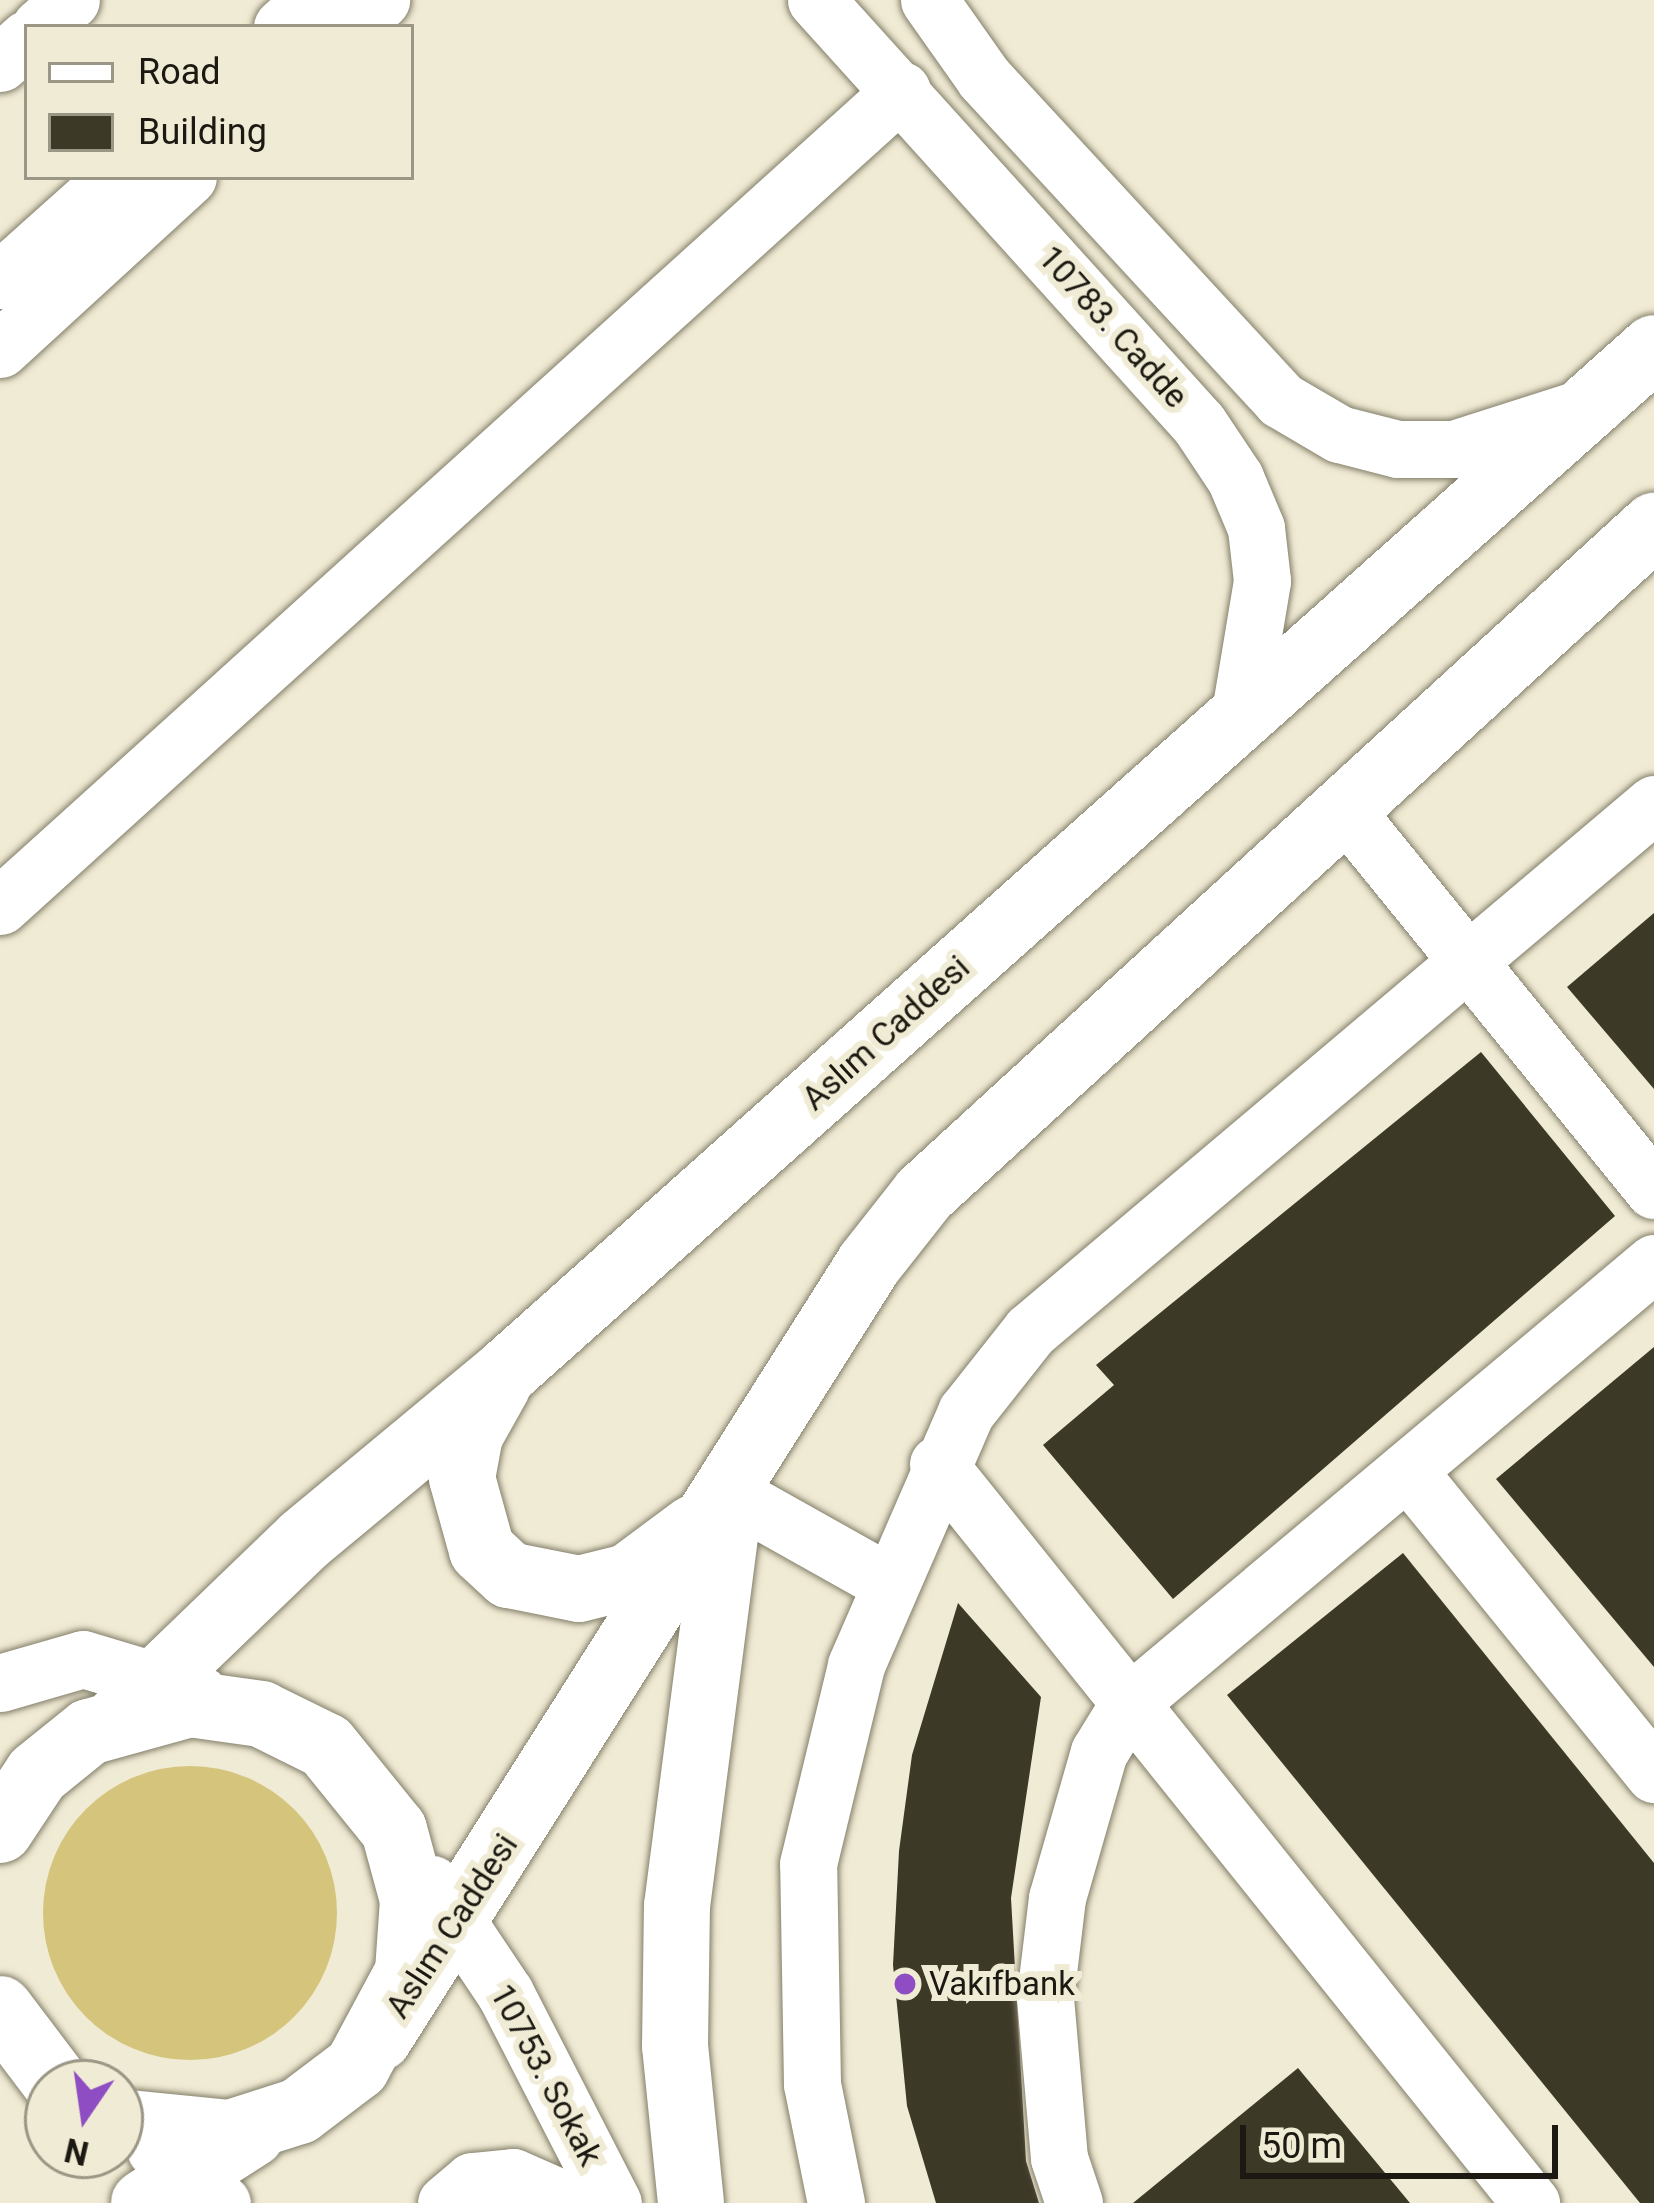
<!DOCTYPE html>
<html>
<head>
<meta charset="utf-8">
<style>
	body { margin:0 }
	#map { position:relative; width:1654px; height:2203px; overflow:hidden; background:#f0ebd4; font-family:Roboto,sans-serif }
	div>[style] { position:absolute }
	.green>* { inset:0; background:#d5c57c }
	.round { border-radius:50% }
	.building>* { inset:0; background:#3d3927 }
	.roads { filter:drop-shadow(0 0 3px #837f6a) drop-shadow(0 0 3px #837f6a) }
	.minor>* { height:57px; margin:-28.5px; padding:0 28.5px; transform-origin:28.5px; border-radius:28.5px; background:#fff }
	.major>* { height:66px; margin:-33px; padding:0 33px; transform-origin:33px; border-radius:33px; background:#fff }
	.dots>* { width:33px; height:33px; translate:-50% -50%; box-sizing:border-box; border:6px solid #f0ebd4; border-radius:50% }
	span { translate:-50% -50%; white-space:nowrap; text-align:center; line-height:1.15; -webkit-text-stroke:12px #f0ebd4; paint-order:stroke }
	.street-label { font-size:33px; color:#1b1911 }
	.poi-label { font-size:33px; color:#1b1911 }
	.left { translate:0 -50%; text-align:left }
	.legend { position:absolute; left:24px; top:24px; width:390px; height:156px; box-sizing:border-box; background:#f0ebd4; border:3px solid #9b9786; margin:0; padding:15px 21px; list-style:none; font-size:36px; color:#1b1911 }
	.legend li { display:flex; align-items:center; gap:24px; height:60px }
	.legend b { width:60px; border:3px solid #9b9786 }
	.north { position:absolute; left:24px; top:2059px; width:120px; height:120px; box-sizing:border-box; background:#f0ebd4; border:3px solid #9b9786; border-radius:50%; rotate:193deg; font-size:33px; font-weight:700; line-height:48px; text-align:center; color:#1b1911 }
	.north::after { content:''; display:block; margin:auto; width:42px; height:54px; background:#8e4dc2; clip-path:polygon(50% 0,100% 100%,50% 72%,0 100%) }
	.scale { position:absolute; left:1240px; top:2125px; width:318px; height:54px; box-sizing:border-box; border:6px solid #1b1911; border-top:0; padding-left:15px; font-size:36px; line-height:42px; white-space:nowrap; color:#1b1911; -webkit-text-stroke:9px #f0ebd4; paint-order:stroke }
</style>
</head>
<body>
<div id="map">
	<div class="green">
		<i class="round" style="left:43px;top:1766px;width:294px;height:294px"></i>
	</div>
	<div class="building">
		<i style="clip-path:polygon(1654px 913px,1654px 1089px,1567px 987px)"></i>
		<i style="clip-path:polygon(1481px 1052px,1615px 1216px,1173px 1599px,1043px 1445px,1114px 1385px,1096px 1365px)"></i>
		<i style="clip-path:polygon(1654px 1347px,1654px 1667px,1496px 1479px)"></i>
		<i style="clip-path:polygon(1403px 1553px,1654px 1863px,1654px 2203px,1640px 2203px,1227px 1695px)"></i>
		<i style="clip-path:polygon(958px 1603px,1041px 1697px,1011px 1898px,1026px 2161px,1039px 2203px,936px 2203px,907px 2106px,893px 1965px,899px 1851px,912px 1755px)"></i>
		<i style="clip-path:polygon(1298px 2068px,1410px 2203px,1133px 2203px)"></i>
	</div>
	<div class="roads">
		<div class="minor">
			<i style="left:816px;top:0;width:571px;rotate:47.91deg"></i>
			<i style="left:1199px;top:424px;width:65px;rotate:56.3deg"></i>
			<i style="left:1235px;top:478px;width:54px;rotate:67.2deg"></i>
			<i style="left:1256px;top:528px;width:53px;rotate:83.5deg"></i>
			<i style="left:1262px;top:581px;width:140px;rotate:99.5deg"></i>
			<i style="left:929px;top:0;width:95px;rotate:54.8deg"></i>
			<i style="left:984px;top:78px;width:438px;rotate:47.3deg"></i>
			<i style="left:1281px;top:400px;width:67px;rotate:30.4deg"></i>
			<i style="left:1339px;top:434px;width:61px;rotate:14.3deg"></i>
			<i style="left:1398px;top:449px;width:56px"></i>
			<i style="left:1454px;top:449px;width:134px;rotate:-17.8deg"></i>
			<i style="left:40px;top:27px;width:41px;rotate:-41.1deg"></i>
			<i style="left:282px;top:27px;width:40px;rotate:-42deg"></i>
			<i style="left:352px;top:27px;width:40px;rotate:-43deg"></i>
			<i style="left:0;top:63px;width:36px;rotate:-42deg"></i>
			<i style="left:0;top:280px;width:154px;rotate:-41.8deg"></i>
			<i style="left:0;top:349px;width:255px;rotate:-42.5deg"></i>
			<i style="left:1344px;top:809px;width:491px;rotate:50.9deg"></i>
			<i style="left:0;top:906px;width:1216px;rotate:-42.13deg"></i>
			<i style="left:938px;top:1464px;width:948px;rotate:51.26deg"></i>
			<i style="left:1407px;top:1470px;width:392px;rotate:50.9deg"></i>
			<i style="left:731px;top:1494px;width:180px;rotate:29.3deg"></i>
			<i style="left:0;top:1683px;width:86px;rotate:-16.1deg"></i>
			<i style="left:83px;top:1659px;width:122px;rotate:16.7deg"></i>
			<i style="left:432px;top:1884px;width:131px;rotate:56.2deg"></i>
			<i style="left:505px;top:1993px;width:236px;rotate:62.8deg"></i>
			<i style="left:155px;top:2149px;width:86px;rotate:38.9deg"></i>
			<i style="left:446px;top:2203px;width:34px;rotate:-40deg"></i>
			<i style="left:472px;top:2181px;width:41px;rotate:-5.6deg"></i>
			<i style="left:513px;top:2177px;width:64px;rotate:23.8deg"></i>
			<i style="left:836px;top:2203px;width:121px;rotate:-101.4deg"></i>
			<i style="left:812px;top:2084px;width:220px;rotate:-91deg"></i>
			<i style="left:808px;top:1864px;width:205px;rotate:-76.4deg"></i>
			<i style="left:856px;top:1665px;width:276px;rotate:-66.5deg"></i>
			<i style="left:966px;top:1412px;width:103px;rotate:-51.7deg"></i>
			<i style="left:1030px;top:1331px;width:817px;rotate:-40.18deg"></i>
			<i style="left:1074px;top:2203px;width:47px;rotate:-108.4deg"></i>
			<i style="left:1059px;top:2158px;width:162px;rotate:-95deg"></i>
			<i style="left:1045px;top:1997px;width:100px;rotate:-83.1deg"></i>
			<i style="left:1057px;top:1898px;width:152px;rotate:-74deg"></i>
			<i style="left:1099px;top:1752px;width:57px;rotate:-58.5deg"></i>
			<i style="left:1129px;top:1703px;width:685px;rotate:-39.97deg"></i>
		</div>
		<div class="major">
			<i style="left:498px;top:1385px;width:57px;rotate:119.2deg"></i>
			<i style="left:470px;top:1435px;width:44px;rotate:100.5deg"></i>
			<i style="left:462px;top:1478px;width:75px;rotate:74.5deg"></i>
			<i style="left:482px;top:1550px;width:37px;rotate:43deg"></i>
			<i style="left:509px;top:1575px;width:71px;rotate:11.3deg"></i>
			<i style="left:579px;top:1589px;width:50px;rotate:-13.8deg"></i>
			<i style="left:628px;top:1577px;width:82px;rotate:-36.6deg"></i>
			<i style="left:118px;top:1719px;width:258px;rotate:-43.9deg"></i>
			<i style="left:304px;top:1540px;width:263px;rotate:-39.7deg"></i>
			<i style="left:506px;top:1372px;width:1538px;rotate:-41.73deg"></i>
			<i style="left:0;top:1830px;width:67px;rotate:-56.5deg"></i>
			<i style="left:37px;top:1774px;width:67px;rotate:-38.9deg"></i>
			<i style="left:89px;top:1732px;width:105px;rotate:-15.5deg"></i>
			<i style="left:190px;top:1704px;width:72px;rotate:8deg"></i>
			<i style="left:261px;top:1714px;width:72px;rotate:26.2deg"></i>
			<i style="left:326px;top:1746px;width:108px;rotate:51deg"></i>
			<i style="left:394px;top:1830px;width:73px;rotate:74.8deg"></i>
			<i style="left:413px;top:1900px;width:72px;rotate:94deg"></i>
			<i style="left:408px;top:1972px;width:108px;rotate:118.2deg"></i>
			<i style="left:357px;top:2067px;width:73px;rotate:142.8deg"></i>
			<i style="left:299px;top:2111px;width:72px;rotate:162.3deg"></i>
			<i style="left:230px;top:2133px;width:111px;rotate:-174.3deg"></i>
			<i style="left:0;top:2009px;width:93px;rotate:52.9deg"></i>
			<i style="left:379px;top:2038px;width:916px;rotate:-57.66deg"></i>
			<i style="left:869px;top:1264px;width:89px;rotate:-51.8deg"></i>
			<i style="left:924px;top:1194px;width:990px;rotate:-42.46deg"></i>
			<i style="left:144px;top:2203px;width:128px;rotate:-32.6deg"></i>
			<i style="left:691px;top:2203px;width:158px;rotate:-95.8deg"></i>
			<i style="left:675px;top:2046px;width:140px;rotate:-89.2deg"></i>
			<i style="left:677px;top:1906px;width:394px;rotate:-82.6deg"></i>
		</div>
	</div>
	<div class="dots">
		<i style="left:905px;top:1984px;background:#8e4dc2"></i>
	</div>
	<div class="street-label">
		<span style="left:1113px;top:327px;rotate:48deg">10783. Cadde</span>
		<span style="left:886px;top:1033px;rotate:-42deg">Aslım Caddesi</span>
		<span style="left:452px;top:1926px;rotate:-57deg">Aslım Caddesi</span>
		<span style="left:546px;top:2075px;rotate:62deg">10753. Sokak</span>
	</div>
	<div class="poi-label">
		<span class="left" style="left:929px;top:1984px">Vakıfbank</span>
	</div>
	<ul class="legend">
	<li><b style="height:15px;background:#fff"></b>Road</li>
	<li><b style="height:33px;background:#3d3927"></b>Building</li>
	</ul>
	<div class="north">N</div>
	<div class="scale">50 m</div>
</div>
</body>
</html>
